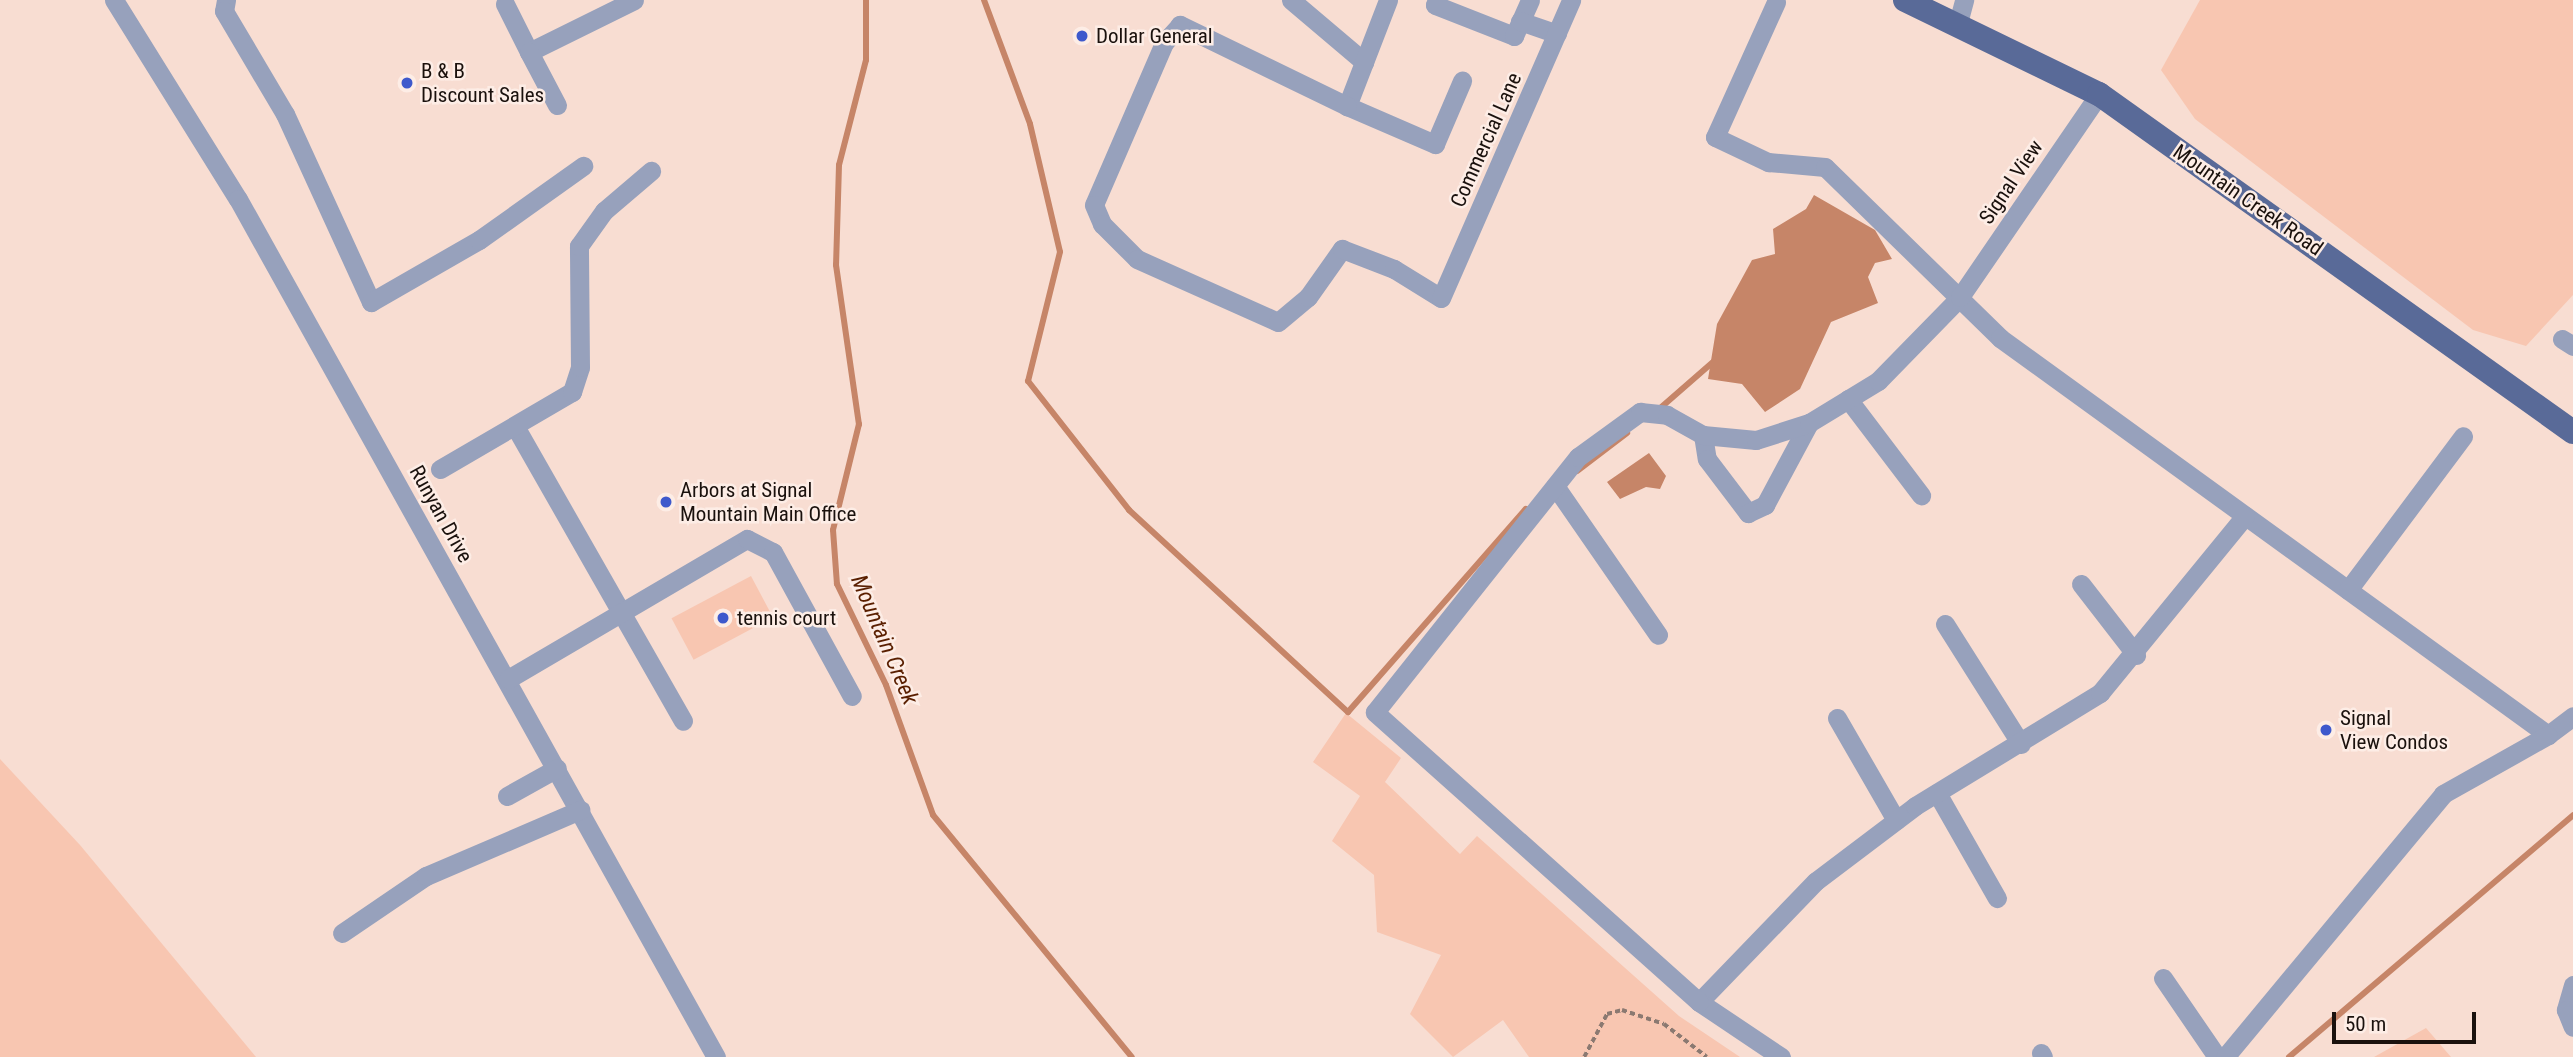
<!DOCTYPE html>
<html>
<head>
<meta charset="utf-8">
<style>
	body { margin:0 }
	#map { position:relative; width:2573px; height:1057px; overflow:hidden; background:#f8ddd2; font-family:"Roboto Condensed",sans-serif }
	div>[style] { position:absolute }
	.green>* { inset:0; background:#f8c6b1; transform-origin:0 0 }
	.water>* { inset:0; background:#c68568 }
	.stream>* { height:6px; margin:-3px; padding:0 3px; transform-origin:3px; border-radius:3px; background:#c68568 }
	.path>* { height:3.5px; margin-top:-1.75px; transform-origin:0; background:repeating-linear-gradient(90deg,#8b7971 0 5px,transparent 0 8.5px) }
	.minor>* { height:19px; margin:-9.5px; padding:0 9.5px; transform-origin:9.5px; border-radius:9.5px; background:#97a1bc }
	.major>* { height:24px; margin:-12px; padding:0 12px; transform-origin:12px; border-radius:12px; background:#596a98 }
	.dots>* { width:19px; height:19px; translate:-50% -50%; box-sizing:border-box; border:4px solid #fdede6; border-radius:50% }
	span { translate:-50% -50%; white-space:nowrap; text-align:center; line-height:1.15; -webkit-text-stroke:5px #fdede6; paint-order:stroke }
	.poi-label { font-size:21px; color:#1a110d }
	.left { translate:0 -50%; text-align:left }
	.street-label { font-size:21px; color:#1a110d }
	.water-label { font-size:23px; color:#5a1f00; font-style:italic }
	.scale { position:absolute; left:2332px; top:1012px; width:144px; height:32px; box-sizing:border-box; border:4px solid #1a110d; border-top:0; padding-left:9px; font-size:21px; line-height:24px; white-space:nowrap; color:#1a110d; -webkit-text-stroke:5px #fdede6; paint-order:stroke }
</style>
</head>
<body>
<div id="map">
	<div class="green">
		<i style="clip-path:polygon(2200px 0,2573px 0,2573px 295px,2526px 346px,2473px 330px,2195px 119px,2161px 70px)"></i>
		<i style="left:751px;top:576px;width:47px;height:90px;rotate:62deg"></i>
		<i style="clip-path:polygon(1346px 713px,1401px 758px,1385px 782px,1460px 854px,1477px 836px,1679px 1016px,1740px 1057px,1529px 1057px,1503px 1020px,1453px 1057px,1410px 1014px,1441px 955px,1377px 932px,1374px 875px,1332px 841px,1360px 796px,1313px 762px)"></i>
		<i style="clip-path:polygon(0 759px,80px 845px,256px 1057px,0 1057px)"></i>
		<i style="clip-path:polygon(2426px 1028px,2451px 1057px,2374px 1057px)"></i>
	</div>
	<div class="water">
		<i style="clip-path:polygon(1814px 195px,1875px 230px,1892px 259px,1875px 263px,1868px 277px,1878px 303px,1831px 322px,1800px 389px,1765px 412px,1742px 384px,1708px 379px,1717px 324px,1752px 260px,1775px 254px,1773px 229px,1806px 209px)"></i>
		<i style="clip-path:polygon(1649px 453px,1666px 476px,1660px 489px,1646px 487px,1620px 499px,1607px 482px)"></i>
	</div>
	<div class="stream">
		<i style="left:866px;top:0;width:60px;rotate:90deg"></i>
		<i style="left:866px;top:60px;width:108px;rotate:104.4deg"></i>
		<i style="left:839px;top:165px;width:100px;rotate:91.7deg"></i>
		<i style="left:836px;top:265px;width:161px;rotate:81.8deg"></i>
		<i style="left:859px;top:424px;width:109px;rotate:103.8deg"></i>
		<i style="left:833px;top:530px;width:54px;rotate:85.8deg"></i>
		<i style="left:837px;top:584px;width:112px;rotate:64.1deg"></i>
		<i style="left:886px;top:685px;width:138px;rotate:70.1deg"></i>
		<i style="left:933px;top:815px;width:313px;rotate:50.6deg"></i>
		<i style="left:984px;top:0;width:132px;rotate:69.6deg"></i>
		<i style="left:1030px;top:124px;width:131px;rotate:76.8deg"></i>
		<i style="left:1060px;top:252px;width:133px;rotate:103.9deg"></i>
		<i style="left:1028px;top:381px;width:164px;rotate:51.9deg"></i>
		<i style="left:1129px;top:510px;width:298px;rotate:42.7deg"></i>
		<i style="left:1348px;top:712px;width:270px;rotate:-48.8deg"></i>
		<i style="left:1658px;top:410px;width:73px;rotate:-41.1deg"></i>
		<i style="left:1577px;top:471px;width:63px;rotate:-37.2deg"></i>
		<i style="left:2289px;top:1057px;width:373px;rotate:-40.4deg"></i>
	</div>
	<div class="path">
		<i style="left:1584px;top:1057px;width:49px;rotate:-61.9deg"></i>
		<i style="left:1607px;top:1014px;width:16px;rotate:-15deg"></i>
		<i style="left:1622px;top:1010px;width:44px;rotate:18.4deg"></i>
		<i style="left:1664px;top:1024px;width:54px;rotate:37.5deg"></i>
	</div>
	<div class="minor">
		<i style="left:114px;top:0;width:234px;rotate:58.1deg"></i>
		<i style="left:238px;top:199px;width:982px;rotate:60.88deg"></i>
		<i style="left:226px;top:0;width:11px;rotate:100deg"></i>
		<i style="left:224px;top:11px;width:120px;rotate:59.4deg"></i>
		<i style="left:285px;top:114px;width:207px;rotate:65.4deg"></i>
		<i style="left:371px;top:302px;width:125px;rotate:-29.9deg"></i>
		<i style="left:479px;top:240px;width:128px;rotate:-35.4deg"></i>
		<i style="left:1291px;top:0;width:96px;rotate:40.3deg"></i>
		<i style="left:1388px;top:0;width:114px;rotate:111.1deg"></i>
		<i style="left:1347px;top:106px;width:96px;rotate:23.4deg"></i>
		<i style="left:1435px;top:144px;width:69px;rotate:-66.8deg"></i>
		<i style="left:1437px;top:0;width:5px;rotate:112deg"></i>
		<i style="left:1435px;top:5px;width:85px;rotate:21.4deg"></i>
		<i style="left:1514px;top:36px;width:39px;rotate:-66deg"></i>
		<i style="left:1776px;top:2px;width:148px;rotate:114.3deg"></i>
		<i style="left:1715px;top:137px;width:59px;rotate:25.3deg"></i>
		<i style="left:1768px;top:162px;width:57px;rotate:5deg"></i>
		<i style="left:1825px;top:167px;width:245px;rotate:44.3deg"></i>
		<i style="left:2000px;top:338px;width:677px;rotate:35.92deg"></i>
		<i style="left:2548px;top:735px;width:31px;rotate:-37deg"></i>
		<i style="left:505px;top:4px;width:54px;rotate:63.4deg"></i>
		<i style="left:529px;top:52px;width:117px;rotate:-26.3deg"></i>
		<i style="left:1520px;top:21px;width:39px;rotate:19deg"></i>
		<i style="left:1958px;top:23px;width:24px;rotate:-75deg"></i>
		<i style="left:529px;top:52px;width:60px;rotate:62.2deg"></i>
		<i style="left:1347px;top:106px;width:186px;rotate:-154.1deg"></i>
		<i style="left:1180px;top:25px;width:24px;rotate:132deg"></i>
		<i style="left:1164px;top:43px;width:176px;rotate:113.4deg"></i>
		<i style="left:1094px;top:205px;width:21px;rotate:67deg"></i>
		<i style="left:1102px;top:224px;width:49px;rotate:45deg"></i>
		<i style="left:1137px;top:259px;width:154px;rotate:24.1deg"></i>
		<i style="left:1278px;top:322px;width:39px;rotate:-40deg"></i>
		<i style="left:1308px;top:297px;width:59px;rotate:-54.7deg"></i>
		<i style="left:1342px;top:249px;width:56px;rotate:21deg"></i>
		<i style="left:1394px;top:269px;width:55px;rotate:31.7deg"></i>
		<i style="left:1441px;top:298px;width:325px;rotate:-66.4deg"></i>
		<i style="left:2562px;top:339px;width:13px;rotate:32deg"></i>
		<i style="left:1848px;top:399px;width:121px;rotate:52.8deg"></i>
		<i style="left:516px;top:428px;width:337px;rotate:60.3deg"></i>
		<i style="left:1703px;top:435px;width:24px;rotate:81deg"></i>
		<i style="left:1707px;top:459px;width:68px;rotate:52.8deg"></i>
		<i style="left:1748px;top:513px;width:19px;rotate:-25deg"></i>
		<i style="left:1765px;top:505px;width:93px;rotate:-61.8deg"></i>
		<i style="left:440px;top:469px;width:153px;rotate:-30.3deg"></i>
		<i style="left:572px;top:392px;width:26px;rotate:-72deg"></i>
		<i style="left:580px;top:367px;width:121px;rotate:-90.5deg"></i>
		<i style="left:579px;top:246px;width:43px;rotate:-54.5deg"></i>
		<i style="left:604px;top:211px;width:62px;rotate:-40.4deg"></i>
		<i style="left:1555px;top:486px;width:181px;rotate:55.3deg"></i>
		<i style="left:2081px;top:584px;width:90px;rotate:52.2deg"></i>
		<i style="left:2348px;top:590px;width:192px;rotate:-53.2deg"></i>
		<i style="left:1945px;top:624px;width:142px;rotate:57.7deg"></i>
		<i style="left:508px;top:679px;width:277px;rotate:-30.4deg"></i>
		<i style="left:747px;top:539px;width:29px;rotate:27deg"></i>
		<i style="left:773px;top:552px;width:164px;rotate:61.3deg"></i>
		<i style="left:1837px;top:718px;width:118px;rotate:60deg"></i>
		<i style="left:1937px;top:793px;width:121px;rotate:60.3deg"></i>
		<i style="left:507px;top:796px;width:57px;rotate:-29.2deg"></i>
		<i style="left:342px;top:933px;width:102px;rotate:-34.2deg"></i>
		<i style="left:426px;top:876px;width:168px;rotate:-23.2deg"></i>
		<i style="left:2163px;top:978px;width:96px;rotate:55.6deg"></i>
		<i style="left:2573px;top:985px;width:26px;rotate:106deg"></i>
		<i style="left:2566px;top:1010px;width:18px;rotate:68deg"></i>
		<i style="left:1699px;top:1002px;width:168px;rotate:-46deg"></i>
		<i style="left:1816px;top:881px;width:124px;rotate:-37.1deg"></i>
		<i style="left:1915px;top:806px;width:217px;rotate:-31.4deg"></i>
		<i style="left:2100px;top:693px;width:229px;rotate:-50.7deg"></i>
		<i style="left:2041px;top:1053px;width:4px;rotate:63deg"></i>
		<i style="left:1781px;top:1057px;width:99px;rotate:-146.1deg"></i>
		<i style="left:1699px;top:1002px;width:435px;rotate:-138.2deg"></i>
		<i style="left:1375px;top:712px;width:326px;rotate:-51.5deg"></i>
		<i style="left:1578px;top:457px;width:77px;rotate:-36deg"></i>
		<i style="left:1640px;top:412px;width:27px;rotate:6deg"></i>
		<i style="left:1667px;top:415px;width:41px;rotate:29.1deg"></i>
		<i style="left:1703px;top:435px;width:53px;rotate:5.4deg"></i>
		<i style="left:1756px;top:440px;width:56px;rotate:-17.8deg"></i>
		<i style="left:1809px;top:423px;width:81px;rotate:-31.3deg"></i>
		<i style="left:1878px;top:381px;width:117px;rotate:-45.7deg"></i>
		<i style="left:1960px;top:297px;width:246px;rotate:-55.6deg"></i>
		<i style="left:2225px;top:1057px;width:342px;rotate:-50.3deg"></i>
		<i style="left:2443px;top:794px;width:120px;rotate:-29.3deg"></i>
	</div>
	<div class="major">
		<i style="left:1905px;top:0;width:216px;rotate:25.9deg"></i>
		<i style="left:2099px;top:94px;width:582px;rotate:35.49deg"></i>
	</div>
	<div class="dots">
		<i style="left:1082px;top:36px;background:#3e59cc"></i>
		<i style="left:407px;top:83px;background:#3e59cc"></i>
		<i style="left:666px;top:502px;background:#3e59cc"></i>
		<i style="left:723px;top:618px;background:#3e59cc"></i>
		<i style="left:2326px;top:730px;background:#3e59cc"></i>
	</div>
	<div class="poi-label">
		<span class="left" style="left:1096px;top:36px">Dollar General</span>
		<span class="left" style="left:421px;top:83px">B &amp; B<br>Discount Sales</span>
		<span class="left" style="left:680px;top:502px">Arbors at Signal<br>Mountain Main Office</span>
		<span class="left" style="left:737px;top:618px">tennis court</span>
		<span class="left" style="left:2340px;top:730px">Signal<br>View Condos</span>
	</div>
	<div class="street-label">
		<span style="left:1486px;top:140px;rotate:-66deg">Commercial Lane</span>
		<span style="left:2011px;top:182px;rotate:-56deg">Signal View</span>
		<span style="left:2248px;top:200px;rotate:35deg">Mountain Creek Road</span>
		<span style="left:441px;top:514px;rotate:61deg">Runyan Drive</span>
	</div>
	<div class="water-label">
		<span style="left:884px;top:640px;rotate:67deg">Mountain Creek</span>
	</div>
	<div class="scale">50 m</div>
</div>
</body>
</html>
